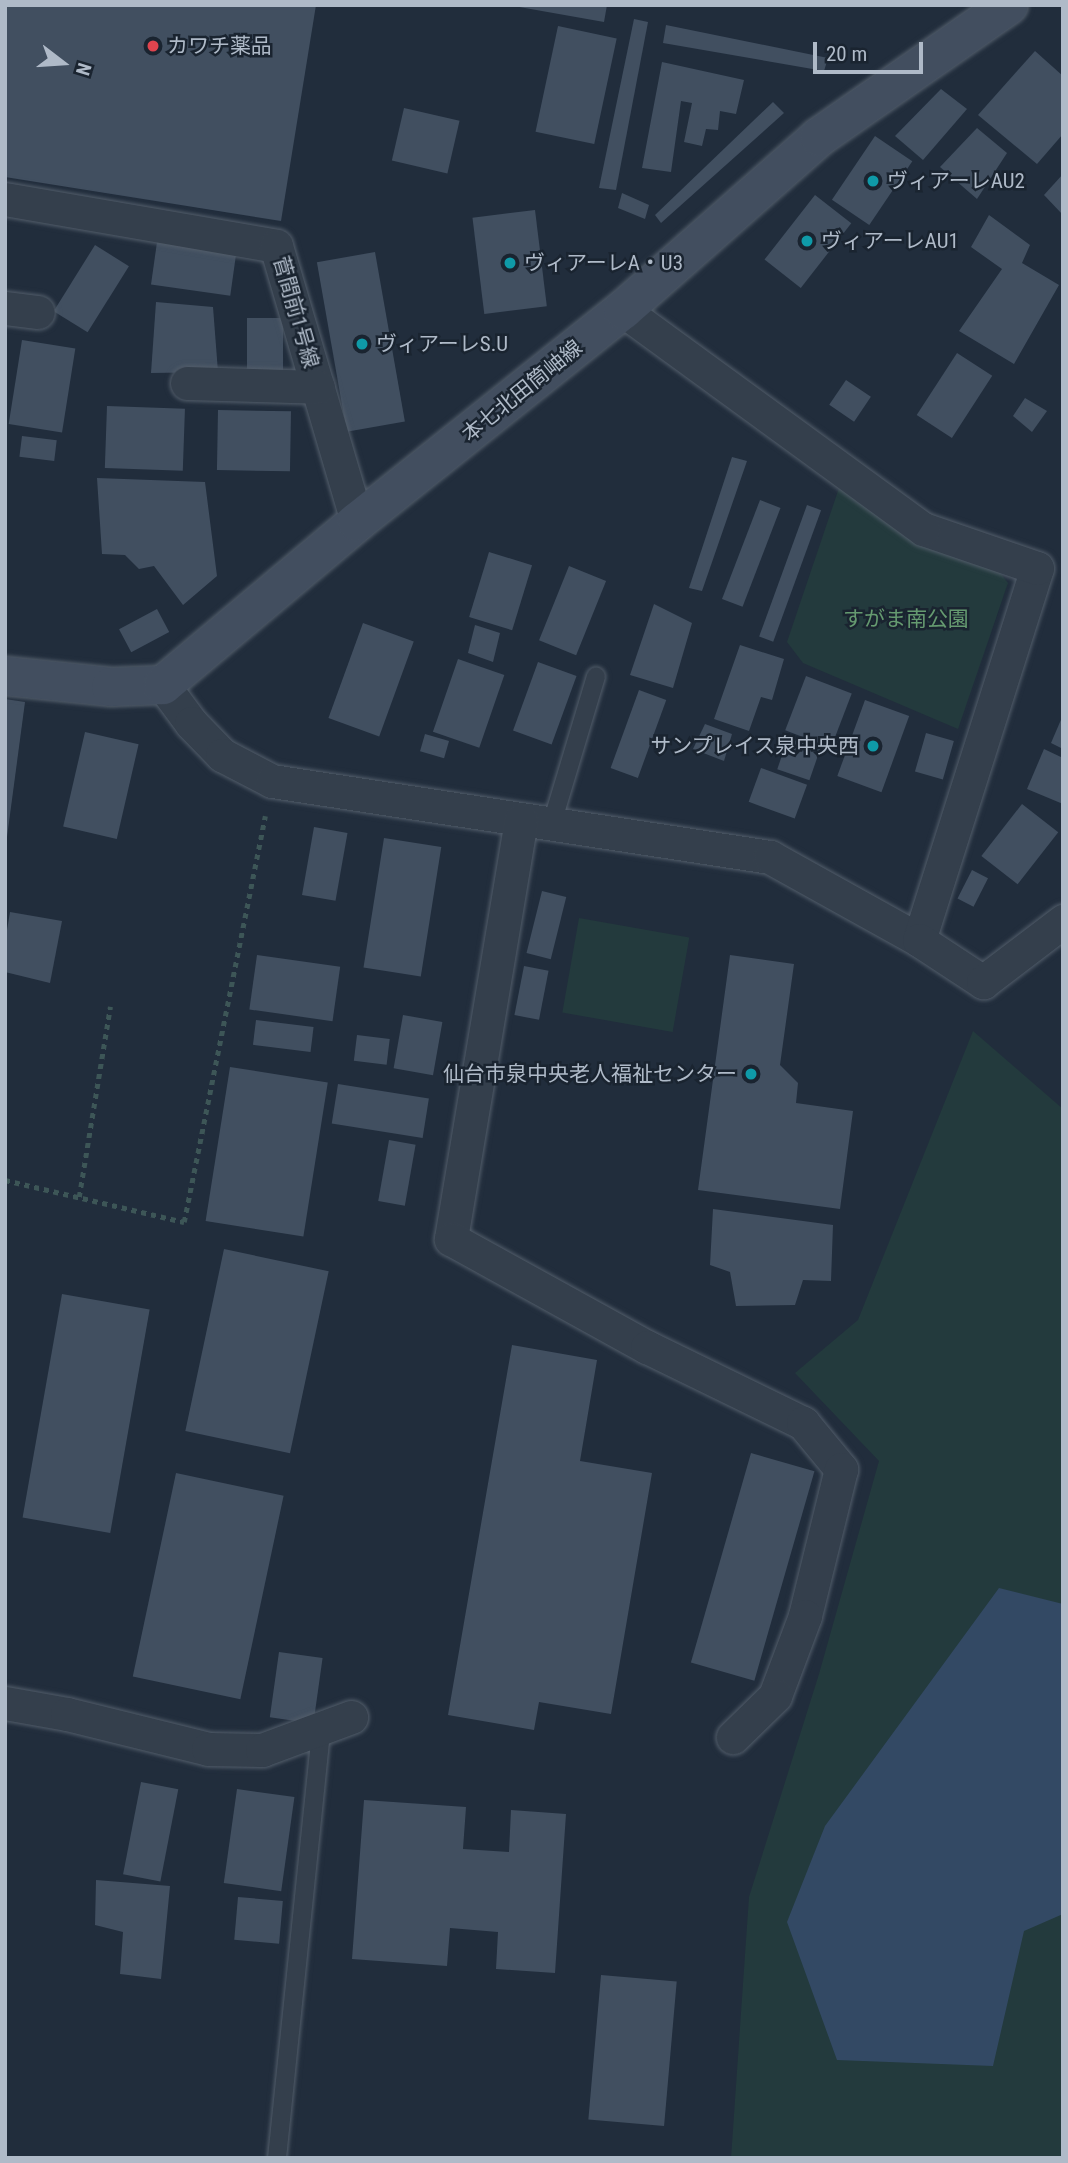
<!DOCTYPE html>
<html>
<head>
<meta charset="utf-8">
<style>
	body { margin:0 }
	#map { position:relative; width:1068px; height:2163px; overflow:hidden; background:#212d3c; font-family:"Roboto Condensed","Noto Sans JP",sans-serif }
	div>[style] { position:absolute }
	.green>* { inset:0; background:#233a3d; transform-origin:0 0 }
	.water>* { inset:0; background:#334964 }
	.building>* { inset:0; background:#414f60; transform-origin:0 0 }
	.path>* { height:4.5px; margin-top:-2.25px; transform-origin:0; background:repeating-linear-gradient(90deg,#3d5657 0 5px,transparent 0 10px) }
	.roads { filter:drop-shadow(0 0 2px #525d6a) drop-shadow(0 0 2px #525d6a) }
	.lane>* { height:18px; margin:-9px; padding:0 9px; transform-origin:9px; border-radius:9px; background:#343f4c }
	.street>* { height:33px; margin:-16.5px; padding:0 16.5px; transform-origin:16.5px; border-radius:16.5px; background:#343f4c }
	.secondary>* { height:38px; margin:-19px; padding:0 19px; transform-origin:19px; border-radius:19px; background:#424e5f }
	.dots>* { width:19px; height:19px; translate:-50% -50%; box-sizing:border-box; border:4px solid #1a2430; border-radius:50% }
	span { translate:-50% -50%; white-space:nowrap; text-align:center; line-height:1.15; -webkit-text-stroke:5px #1a2430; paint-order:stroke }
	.poi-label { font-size:21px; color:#afbac8 }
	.left { translate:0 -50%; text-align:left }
	.right { translate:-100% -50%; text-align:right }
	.street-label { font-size:21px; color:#afbac8 }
	.park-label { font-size:21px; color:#659a70 }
	.frame { position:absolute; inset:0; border:7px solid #afbac8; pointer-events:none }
	.north { position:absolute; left:28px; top:28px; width:70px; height:70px; -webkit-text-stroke:5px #1a2430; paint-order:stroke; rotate:107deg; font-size:19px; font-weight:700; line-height:28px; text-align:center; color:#afbac8 }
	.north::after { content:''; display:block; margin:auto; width:24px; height:32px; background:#afbac8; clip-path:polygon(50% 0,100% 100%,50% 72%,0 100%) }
	.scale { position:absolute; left:813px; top:42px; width:110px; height:32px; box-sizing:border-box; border:4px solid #afbac8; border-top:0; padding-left:9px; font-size:21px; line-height:24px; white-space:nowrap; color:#afbac8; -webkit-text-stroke:5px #1a2430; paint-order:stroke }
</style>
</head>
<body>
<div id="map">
	<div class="green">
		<i style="clip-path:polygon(840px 485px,996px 567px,1008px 583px,958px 729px,803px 663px,787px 642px)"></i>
		<i style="left:579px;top:918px;width:112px;height:96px;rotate:10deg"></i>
		<i style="clip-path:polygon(973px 1031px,1063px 1109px,1063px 2158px,731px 2158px,749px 1897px,819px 1674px,879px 1461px,795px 1373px,858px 1320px)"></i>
	</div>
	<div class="water">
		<i style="clip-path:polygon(999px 1588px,1063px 1604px,1063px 1914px,1024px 1931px,993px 2066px,837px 2060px,787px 1922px,825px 1826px)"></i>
	</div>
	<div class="building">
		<i style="clip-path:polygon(5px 5px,316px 5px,281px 221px,5px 177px)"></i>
		<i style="clip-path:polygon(508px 5px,607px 5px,604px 22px)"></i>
		<i style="clip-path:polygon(634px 19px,648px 22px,616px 190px,599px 188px)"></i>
		<i style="clip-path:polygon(666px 25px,828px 58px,824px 71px,663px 43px)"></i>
		<i style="left:558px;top:26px;width:60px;height:108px;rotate:12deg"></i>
		<i style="clip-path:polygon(1035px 51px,1063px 76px,1063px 134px,1037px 164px,978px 115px)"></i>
		<i style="clip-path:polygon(662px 62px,744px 80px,736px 114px,720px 111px,718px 130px,706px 129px,702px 146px,684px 142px,692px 103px,681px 101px,671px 172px,642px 168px)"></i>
		<i style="clip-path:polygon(941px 89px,967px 109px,923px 160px,895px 136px)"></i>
		<i style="clip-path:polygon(773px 102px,784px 113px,661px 223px,655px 215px)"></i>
		<i style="left:404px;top:108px;width:57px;height:54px;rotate:13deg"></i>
		<i style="clip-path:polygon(977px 128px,1007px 153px,977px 199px,940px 167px)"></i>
		<i style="left:875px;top:136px;width:45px;height:77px;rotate:34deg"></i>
		<i style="clip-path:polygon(1063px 174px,1063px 215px,1044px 195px)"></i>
		<i style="clip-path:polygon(622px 193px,649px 205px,645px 219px,618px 208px)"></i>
		<i style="left:815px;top:195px;width:46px;height:82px;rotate:38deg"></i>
		<i style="left:535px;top:210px;width:97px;height:63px;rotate:83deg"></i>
		<i style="clip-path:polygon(989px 215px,1030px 245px,1022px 263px,1059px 285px,1014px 364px,959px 331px,1002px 269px,971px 247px)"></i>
		<i style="left:157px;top:242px;width:80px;height:43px;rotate:8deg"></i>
		<i style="left:95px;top:245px;width:40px;height:78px;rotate:32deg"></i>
		<i style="left:375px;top:252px;width:172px;height:59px;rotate:80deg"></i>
		<i style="clip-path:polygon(156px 302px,213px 307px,218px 372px,151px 373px)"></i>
		<i style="left:247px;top:318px;width:36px;height:55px"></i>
		<i style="left:22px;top:340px;width:54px;height:85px;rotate:9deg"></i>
		<i style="left:957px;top:353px;width:42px;height:74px;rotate:33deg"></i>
		<i style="left:846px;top:380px;width:30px;height:30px;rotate:34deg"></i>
		<i style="clip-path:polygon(1025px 398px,1047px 411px,1032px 432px,1013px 416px)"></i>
		<i style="left:107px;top:406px;width:78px;height:62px;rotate:2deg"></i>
		<i style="left:218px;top:410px;width:73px;height:60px;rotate:1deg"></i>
		<i style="left:22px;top:436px;width:35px;height:21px;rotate:7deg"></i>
		<i style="clip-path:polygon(732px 457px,747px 461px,702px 591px,689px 588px)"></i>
		<i style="clip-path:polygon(97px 478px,205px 482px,217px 576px,183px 605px,154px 566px,139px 569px,125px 555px,102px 554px)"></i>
		<i style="left:760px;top:500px;width:22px;height:106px;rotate:21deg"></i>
		<i style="left:807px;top:505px;width:15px;height:140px;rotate:20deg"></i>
		<i style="left:489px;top:552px;width:45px;height:68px;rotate:17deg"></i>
		<i style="left:569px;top:566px;width:40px;height:80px;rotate:22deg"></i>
		<i style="clip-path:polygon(654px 604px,692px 623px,673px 688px,630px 675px)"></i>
		<i style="left:157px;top:609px;width:26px;height:43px;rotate:62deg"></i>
		<i style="left:363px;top:623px;width:54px;height:101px;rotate:20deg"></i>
		<i style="clip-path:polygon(475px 625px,500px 633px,493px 662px,468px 653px)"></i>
		<i style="clip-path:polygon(740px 645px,784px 659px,772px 700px,761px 697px,749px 731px,714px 719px)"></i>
		<i style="left:458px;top:659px;width:49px;height:77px;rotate:19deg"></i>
		<i style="left:538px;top:662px;width:41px;height:73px;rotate:20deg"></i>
		<i style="left:806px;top:676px;width:49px;height:58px;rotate:21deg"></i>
		<i style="left:639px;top:690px;width:29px;height:83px;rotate:20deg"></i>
		<i style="clip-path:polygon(5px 699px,25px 702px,7px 837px,5px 836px)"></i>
		<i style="left:865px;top:700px;width:47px;height:81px;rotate:20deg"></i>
		<i style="clip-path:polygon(1063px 715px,1063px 749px,1051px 743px)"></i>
		<i style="clip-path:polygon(705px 724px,732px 734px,724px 761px,693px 749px)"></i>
		<i style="left:85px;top:732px;width:55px;height:97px;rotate:13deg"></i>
		<i style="left:926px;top:733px;width:29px;height:40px;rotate:16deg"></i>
		<i style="left:425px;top:734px;width:25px;height:18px;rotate:16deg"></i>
		<i style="left:788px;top:738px;width:34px;height:33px;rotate:19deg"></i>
		<i style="clip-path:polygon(1044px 749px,1063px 758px,1063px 804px,1027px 789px)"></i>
		<i style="left:761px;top:768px;width:49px;height:36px;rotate:20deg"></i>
		<i style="left:1022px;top:804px;width:46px;height:66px;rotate:38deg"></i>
		<i style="left:314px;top:827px;width:34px;height:69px;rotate:10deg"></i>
		<i style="left:384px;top:838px;width:58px;height:131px;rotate:9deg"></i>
		<i style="left:972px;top:870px;width:18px;height:32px;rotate:27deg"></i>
		<i style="left:542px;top:891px;width:25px;height:64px;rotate:14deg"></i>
		<i style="clip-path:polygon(10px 912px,62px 921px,50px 983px,5px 972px,5px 942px)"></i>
		<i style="left:257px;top:955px;width:84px;height:55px;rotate:8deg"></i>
		<i style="clip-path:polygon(730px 955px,794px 964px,780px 1065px,798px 1083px,796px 1103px,853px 1111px,840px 1209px,698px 1190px)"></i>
		<i style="left:524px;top:966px;width:25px;height:50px;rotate:11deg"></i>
		<i style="left:403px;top:1015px;width:40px;height:54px;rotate:10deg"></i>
		<i style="left:256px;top:1020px;width:58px;height:25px;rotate:7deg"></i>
		<i style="left:357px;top:1035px;width:33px;height:26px;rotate:7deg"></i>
		<i style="left:230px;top:1067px;width:99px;height:156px;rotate:9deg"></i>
		<i style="left:338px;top:1084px;width:92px;height:40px;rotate:9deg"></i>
		<i style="left:389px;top:1140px;width:27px;height:62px;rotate:10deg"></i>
		<i style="clip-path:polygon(713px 1209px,833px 1225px,831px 1281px,803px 1280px,795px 1305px,736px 1306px,730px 1272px,710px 1265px)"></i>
		<i style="left:224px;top:1249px;width:107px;height:186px;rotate:12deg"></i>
		<i style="left:62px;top:1294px;width:89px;height:227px;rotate:10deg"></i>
		<i style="clip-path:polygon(512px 1345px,597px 1360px,580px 1461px,652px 1473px,611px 1714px,539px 1702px,534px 1730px,448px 1715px)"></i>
		<i style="left:751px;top:1453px;width:66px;height:218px;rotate:16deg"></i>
		<i style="left:176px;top:1473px;width:110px;height:208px;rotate:12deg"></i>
		<i style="left:279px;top:1652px;width:44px;height:66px;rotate:8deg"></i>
		<i style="left:141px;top:1782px;width:38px;height:94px;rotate:11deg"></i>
		<i style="left:237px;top:1789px;width:58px;height:95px;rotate:8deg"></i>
		<i style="clip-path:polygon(364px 1800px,466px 1807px,463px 1849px,509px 1852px,511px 1810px,566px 1814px,555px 1973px,496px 1969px,498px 1932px,450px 1928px,447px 1966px,352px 1959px)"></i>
		<i style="clip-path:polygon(96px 1880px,170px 1886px,161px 1979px,120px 1974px,123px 1932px,95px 1925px)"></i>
		<i style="left:238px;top:1897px;width:45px;height:43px;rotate:5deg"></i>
		<i style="left:601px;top:1975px;width:76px;height:145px;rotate:5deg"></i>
	</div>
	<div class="path">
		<i style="left:5px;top:1180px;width:184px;rotate:13.2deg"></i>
		<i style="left:184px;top:1222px;width:414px;rotate:-78.7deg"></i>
		<i style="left:79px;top:1197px;width:193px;rotate:-80.7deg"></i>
	</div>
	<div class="roads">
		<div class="lane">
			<i style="left:552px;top:823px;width:153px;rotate:-73.3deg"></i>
			<i style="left:277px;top:2158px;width:431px;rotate:-84.1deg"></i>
		</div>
		<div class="street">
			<i style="left:5px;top:199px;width:275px;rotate:9.8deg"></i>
			<i style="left:276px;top:246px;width:288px;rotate:73.6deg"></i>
			<i style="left:5px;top:308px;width:33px;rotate:7deg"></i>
			<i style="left:187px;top:383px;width:131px;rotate:1.7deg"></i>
			<i style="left:163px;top:685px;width:47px;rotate:53.6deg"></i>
			<i style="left:191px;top:723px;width:45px;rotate:45.9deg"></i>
			<i style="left:222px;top:755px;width:56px;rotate:27.5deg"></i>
			<i style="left:272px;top:781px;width:504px;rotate:8.68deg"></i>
			<i style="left:770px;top:857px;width:171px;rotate:29.1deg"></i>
			<i style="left:919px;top:940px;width:390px;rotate:-72.4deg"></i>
			<i style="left:1037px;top:568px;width:120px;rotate:-161.1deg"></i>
			<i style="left:923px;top:529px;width:371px;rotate:-143.9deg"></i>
			<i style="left:521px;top:820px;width:425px;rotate:99.5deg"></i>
			<i style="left:451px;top:1239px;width:224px;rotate:28.9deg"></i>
			<i style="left:647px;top:1347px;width:174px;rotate:26deg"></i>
			<i style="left:803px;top:1423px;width:60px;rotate:50.4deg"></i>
			<i style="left:841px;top:1469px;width:151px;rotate:103.8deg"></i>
			<i style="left:805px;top:1616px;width:85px;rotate:110.6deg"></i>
			<i style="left:775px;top:1696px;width:59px;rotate:135.7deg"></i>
			<i style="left:919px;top:940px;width:77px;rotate:33.3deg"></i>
			<i style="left:983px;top:982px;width:101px;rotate:-37.3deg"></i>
			<i style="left:5px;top:1703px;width:63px;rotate:10.1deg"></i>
			<i style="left:67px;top:1714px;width:145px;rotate:13.9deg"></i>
			<i style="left:208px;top:1749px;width:54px;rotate:1.1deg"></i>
			<i style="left:262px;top:1750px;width:95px;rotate:-20.3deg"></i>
		</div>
		<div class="secondary">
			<i style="left:5px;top:676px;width:107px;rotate:5.9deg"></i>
			<i style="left:111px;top:687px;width:52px;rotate:-2.2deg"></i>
			<i style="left:163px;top:685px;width:253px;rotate:-40deg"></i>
			<i style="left:357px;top:522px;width:340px;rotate:-38.6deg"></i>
			<i style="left:623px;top:310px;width:261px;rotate:-41.4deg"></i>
			<i style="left:819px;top:137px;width:231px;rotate:-34.8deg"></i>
		</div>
	</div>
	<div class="dots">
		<i style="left:153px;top:46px;background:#e0444e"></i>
		<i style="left:873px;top:181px;background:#0f9aa8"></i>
		<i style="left:807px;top:241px;background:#0f9aa8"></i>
		<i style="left:510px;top:263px;background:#0f9aa8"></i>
		<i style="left:362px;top:344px;background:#0f9aa8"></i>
		<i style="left:873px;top:746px;background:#0f9aa8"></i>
		<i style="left:751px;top:1074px;background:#0f9aa8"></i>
	</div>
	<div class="poi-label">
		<span class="left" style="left:167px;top:46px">カワチ薬品</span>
		<span class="left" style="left:887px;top:181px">ヴィアーレAU2</span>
		<span class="left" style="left:821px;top:241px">ヴィアーレAU1</span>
		<span class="left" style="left:524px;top:263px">ヴィアーレA・U3</span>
		<span class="left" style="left:376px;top:344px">ヴィアーレS.U</span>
		<span class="right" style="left:859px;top:746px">サンプレイス泉中央西</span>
		<span class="right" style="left:737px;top:1074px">仙台市泉中央老人福祉センター</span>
	</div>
	<div class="street-label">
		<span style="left:296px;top:312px;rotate:74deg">菅間前1号線</span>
		<span style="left:522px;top:391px;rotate:-39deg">本七北田筒岫線</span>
	</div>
	<div class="park-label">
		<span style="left:906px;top:619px">すがま南公園</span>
	</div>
	<div class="frame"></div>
	<div class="north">N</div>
	<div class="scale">20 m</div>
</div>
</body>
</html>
